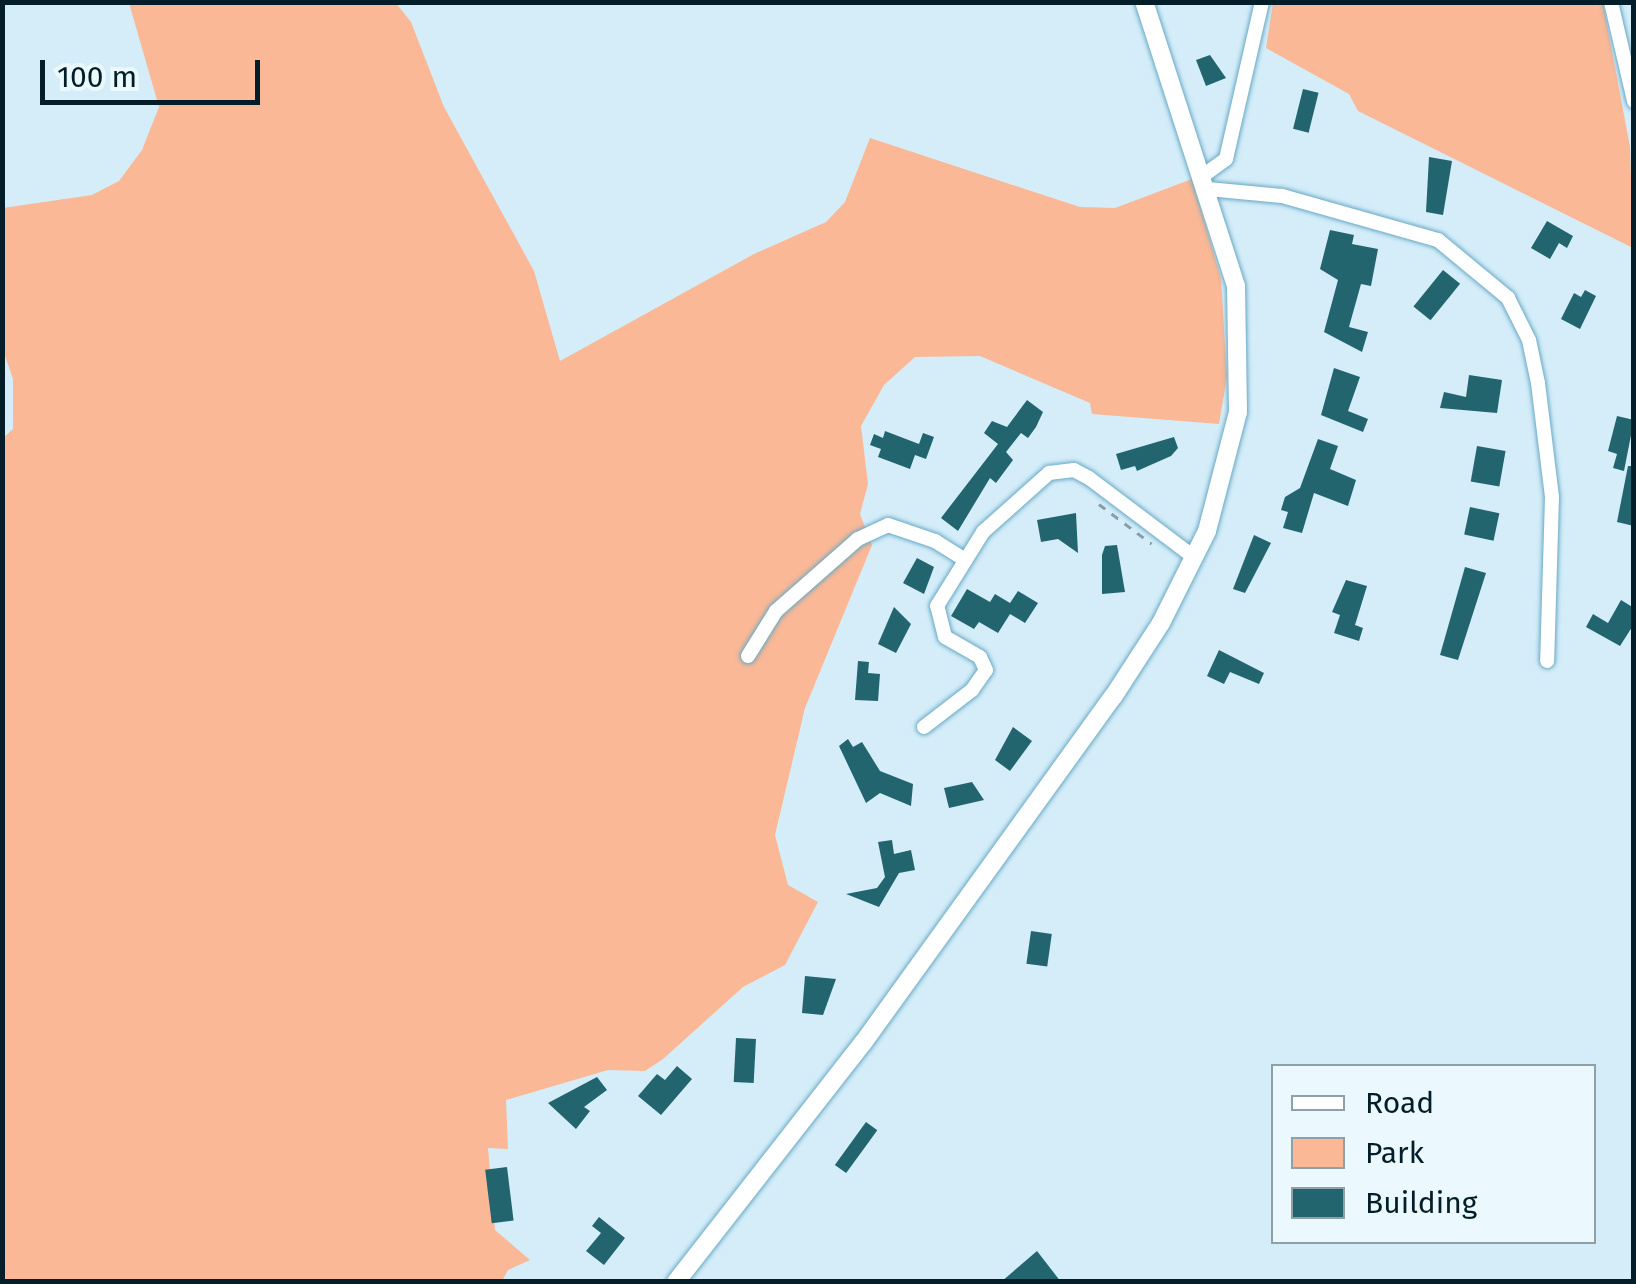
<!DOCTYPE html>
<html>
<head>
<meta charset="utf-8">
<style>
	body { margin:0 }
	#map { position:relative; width:1636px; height:1284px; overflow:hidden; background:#d4edf9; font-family:"Fira Sans",sans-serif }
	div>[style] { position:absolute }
	.green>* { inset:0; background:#fab896 }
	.building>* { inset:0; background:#22656e; transform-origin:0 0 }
	.path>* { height:2.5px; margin-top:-1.25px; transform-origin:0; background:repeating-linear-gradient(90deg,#859faa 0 8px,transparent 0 16px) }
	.roads { filter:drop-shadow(0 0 2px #69a9c5) drop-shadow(0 0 2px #69a9c5) }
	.minor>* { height:14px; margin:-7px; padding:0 7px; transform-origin:7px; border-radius:7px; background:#fff }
	.major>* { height:18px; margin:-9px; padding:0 9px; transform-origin:9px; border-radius:9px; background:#fff }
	span { translate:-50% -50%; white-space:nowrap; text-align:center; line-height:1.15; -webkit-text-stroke:10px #ebf8fe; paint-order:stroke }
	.frame { position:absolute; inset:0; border:5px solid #031e28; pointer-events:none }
	.legend { position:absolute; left:1271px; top:1064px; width:325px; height:180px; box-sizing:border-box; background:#ebf8fe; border:2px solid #8ea1a8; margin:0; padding:12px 18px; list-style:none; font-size:30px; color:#031e28 }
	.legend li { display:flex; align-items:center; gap:20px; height:50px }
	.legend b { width:50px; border:2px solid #8ea1a8 }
	.scale { position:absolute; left:40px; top:60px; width:220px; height:45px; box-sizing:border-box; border:5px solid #031e28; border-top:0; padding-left:12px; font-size:30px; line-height:35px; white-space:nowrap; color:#031e28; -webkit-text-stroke:8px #ebf8fe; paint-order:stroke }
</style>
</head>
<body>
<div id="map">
	<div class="green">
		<i style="clip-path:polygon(395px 2px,411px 22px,444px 107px,534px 271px,560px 361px,754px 254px,826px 222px,845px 202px,870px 138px,1080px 207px,1115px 208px,1192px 179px,1221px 278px,1227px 377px,1219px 424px,1092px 414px,1090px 403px,980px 356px,915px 357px,884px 385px,861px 426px,868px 484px,860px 514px,872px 545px,805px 708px,775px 835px,788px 885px,818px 902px,785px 965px,743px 987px,663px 1059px,645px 1071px,608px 1070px,506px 1100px,508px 1149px,488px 1148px,495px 1230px,530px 1260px,508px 1270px,502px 1281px,3px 1282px,2px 439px,13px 429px,13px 379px,3px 350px,3px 208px,92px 195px,119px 181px,142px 150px,159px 107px,129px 3px)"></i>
		<i style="clip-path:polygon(1273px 3px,1603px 3px,1630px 147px,1633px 248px,1358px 111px,1349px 94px,1266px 48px)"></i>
	</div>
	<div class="building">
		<i style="clip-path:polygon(1210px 55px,1226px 78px,1206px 86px,1196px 60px)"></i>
		<i style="left:1303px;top:89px;width:16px;height:41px;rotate:14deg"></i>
		<i style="clip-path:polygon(1429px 157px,1452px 161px,1443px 215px,1426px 212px)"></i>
		<i style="clip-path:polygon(1547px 221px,1573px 236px,1567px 248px,1559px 243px,1550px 259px,1531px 248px)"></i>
		<i style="clip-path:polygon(1330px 230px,1354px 235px,1352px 244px,1378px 249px,1371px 286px,1361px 284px,1349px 327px,1368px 332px,1362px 352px,1324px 332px,1338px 280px,1320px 269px)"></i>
		<i style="left:1443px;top:270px;width:22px;height:47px;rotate:39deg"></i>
		<i style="clip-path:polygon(1585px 290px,1596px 296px,1580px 329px,1561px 319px,1574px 293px,1581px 297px)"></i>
		<i style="clip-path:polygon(1334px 368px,1360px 377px,1348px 411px,1368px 419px,1363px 432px,1321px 415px)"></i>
		<i style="clip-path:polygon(1469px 375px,1502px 380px,1497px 413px,1440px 408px,1444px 392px,1466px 397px)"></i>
		<i style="clip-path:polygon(1027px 400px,1043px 412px,1036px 427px,1028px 438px,1021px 433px,1006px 452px,1013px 460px,996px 483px,990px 478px,958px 531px,941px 518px,998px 444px,984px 433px,992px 421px,1007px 427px)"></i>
		<i style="clip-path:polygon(1617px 416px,1634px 420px,1624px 471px,1613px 468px,1617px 454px,1608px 451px)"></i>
		<i style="clip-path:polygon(885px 431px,919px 444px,923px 433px,934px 437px,926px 459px,915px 455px,910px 469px,878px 457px,881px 449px,870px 445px,874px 434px,883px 438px)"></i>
		<i style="clip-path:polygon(1174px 437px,1178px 448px,1171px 456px,1137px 471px,1135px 466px,1121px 470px,1116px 454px)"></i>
		<i style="clip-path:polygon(1318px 439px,1338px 446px,1330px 469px,1356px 480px,1348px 506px,1314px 493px,1302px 533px,1283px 528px,1288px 512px,1281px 510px,1285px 497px,1300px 488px)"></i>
		<i style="left:1477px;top:446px;width:29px;height:36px;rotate:10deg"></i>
		<i style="clip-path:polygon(1628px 466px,1634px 466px,1634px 526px,1617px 522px)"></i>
		<i style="left:1470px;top:507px;width:30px;height:28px;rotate:12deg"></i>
		<i style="clip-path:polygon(1076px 513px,1078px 553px,1058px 539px,1041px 542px,1037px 520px)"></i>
		<i style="clip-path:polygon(1254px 535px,1271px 543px,1245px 593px,1233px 589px)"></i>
		<i style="clip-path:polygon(1117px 545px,1125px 592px,1102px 594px,1102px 555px,1105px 546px)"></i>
		<i style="clip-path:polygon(917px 558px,934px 567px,924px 594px,903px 583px)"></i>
		<i style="clip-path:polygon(1465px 567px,1486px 573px,1458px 660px,1440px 655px)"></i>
		<i style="clip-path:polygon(1346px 580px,1367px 586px,1355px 625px,1363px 628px,1359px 641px,1334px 633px,1340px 615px,1332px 612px)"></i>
		<i style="clip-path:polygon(967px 589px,990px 602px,995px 594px,1010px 603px,1018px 591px,1038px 603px,1025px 623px,1010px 614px,998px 633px,979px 622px,974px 629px,951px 616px)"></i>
		<i style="clip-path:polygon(1621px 600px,1634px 608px,1634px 624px,1620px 646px,1586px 627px,1593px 614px,1608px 623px)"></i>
		<i style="clip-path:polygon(894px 607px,911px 624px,896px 653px,878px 644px)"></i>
		<i style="clip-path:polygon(1219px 650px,1264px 673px,1259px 684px,1230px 672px,1224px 684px,1207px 676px)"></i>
		<i style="clip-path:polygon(858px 661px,869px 662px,868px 673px,880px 674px,878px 701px,855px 700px)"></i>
		<i style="clip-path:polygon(1013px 727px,1032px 741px,1010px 771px,995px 760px)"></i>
		<i style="clip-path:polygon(848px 739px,853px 747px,862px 742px,880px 771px,913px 784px,911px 806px,880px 793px,866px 803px,839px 746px)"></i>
		<i style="clip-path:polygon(972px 782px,984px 800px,949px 808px,944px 788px)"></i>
		<i style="clip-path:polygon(892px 840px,894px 854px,911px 850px,915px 870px,899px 873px,879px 907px,846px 894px,877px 888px,885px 877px,878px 842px)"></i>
		<i style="left:1031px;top:931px;width:21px;height:33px;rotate:8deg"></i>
		<i style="clip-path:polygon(805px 976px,836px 979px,823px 1015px,802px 1013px)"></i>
		<i style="left:736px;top:1038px;width:20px;height:44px;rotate:3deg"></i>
		<i style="clip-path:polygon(677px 1066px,692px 1079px,661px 1115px,638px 1096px,657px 1074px,665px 1080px)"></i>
		<i style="clip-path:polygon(597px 1077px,607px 1090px,584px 1107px,590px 1111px,576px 1129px,548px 1103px)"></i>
		<i style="left:866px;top:1122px;width:14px;height:53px;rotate:36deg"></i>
		<i style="left:507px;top:1167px;width:54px;height:22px;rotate:83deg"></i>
		<i style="clip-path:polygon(599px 1217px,625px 1238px,604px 1265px,586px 1251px,601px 1233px,592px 1226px)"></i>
		<i style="clip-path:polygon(1037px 1251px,1061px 1282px,1001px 1282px)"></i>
	</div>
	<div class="path">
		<i style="left:1099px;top:504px;width:66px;rotate:37deg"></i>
	</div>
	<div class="roads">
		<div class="minor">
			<i style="left:1611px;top:2px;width:102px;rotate:76.9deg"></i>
			<i style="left:1204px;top:175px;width:27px;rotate:-36deg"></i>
			<i style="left:1226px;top:159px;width:161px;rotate:-77.1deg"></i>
			<i style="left:1208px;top:189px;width:74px;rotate:5.4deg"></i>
			<i style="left:1282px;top:196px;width:162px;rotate:15.8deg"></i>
			<i style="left:1438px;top:240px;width:91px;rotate:39.6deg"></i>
			<i style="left:1508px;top:298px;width:47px;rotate:63.4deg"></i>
			<i style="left:1529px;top:340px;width:44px;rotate:78.2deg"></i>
			<i style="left:1538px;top:383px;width:115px;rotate:83deg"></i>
			<i style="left:1552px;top:497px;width:164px;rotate:91.7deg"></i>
			<i style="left:748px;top:656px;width:53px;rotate:-58.1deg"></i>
			<i style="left:776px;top:611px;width:109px;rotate:-41.3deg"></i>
			<i style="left:858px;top:539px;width:33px;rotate:-25deg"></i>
			<i style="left:888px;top:525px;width:50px;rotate:18.8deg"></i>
			<i style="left:935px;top:541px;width:36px;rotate:32deg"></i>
			<i style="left:924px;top:727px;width:61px;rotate:-37.6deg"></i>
			<i style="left:972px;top:690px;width:24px;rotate:-55deg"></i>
			<i style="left:986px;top:670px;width:14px;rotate:-115deg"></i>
			<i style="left:980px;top:657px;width:40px;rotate:-150.3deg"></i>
			<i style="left:945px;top:637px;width:32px;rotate:-104deg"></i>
			<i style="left:937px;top:606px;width:87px;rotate:-58.1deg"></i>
			<i style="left:983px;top:532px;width:89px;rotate:-41.8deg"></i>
			<i style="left:1049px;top:473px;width:25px;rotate:-7deg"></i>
			<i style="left:1074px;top:470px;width:17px;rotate:28deg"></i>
			<i style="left:1089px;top:478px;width:133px;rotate:37deg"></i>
		</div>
		<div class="major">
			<i style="left:676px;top:1282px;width:303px;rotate:-52deg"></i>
			<i style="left:863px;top:1043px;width:427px;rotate:-54.2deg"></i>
			<i style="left:1113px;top:697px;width:88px;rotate:-57deg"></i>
			<i style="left:1161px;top:623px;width:103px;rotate:-63.4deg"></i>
			<i style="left:1207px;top:531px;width:123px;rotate:-75.4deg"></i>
			<i style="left:1238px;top:412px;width:126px;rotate:-90.9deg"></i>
			<i style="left:1236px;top:286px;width:299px;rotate:-107.9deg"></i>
		</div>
	</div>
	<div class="frame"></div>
	<ul class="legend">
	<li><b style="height:12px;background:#fff"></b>Road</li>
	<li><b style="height:28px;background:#fab896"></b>Park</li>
	<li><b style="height:28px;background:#22656e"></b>Building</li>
	</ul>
	<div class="scale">100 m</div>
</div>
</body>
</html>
